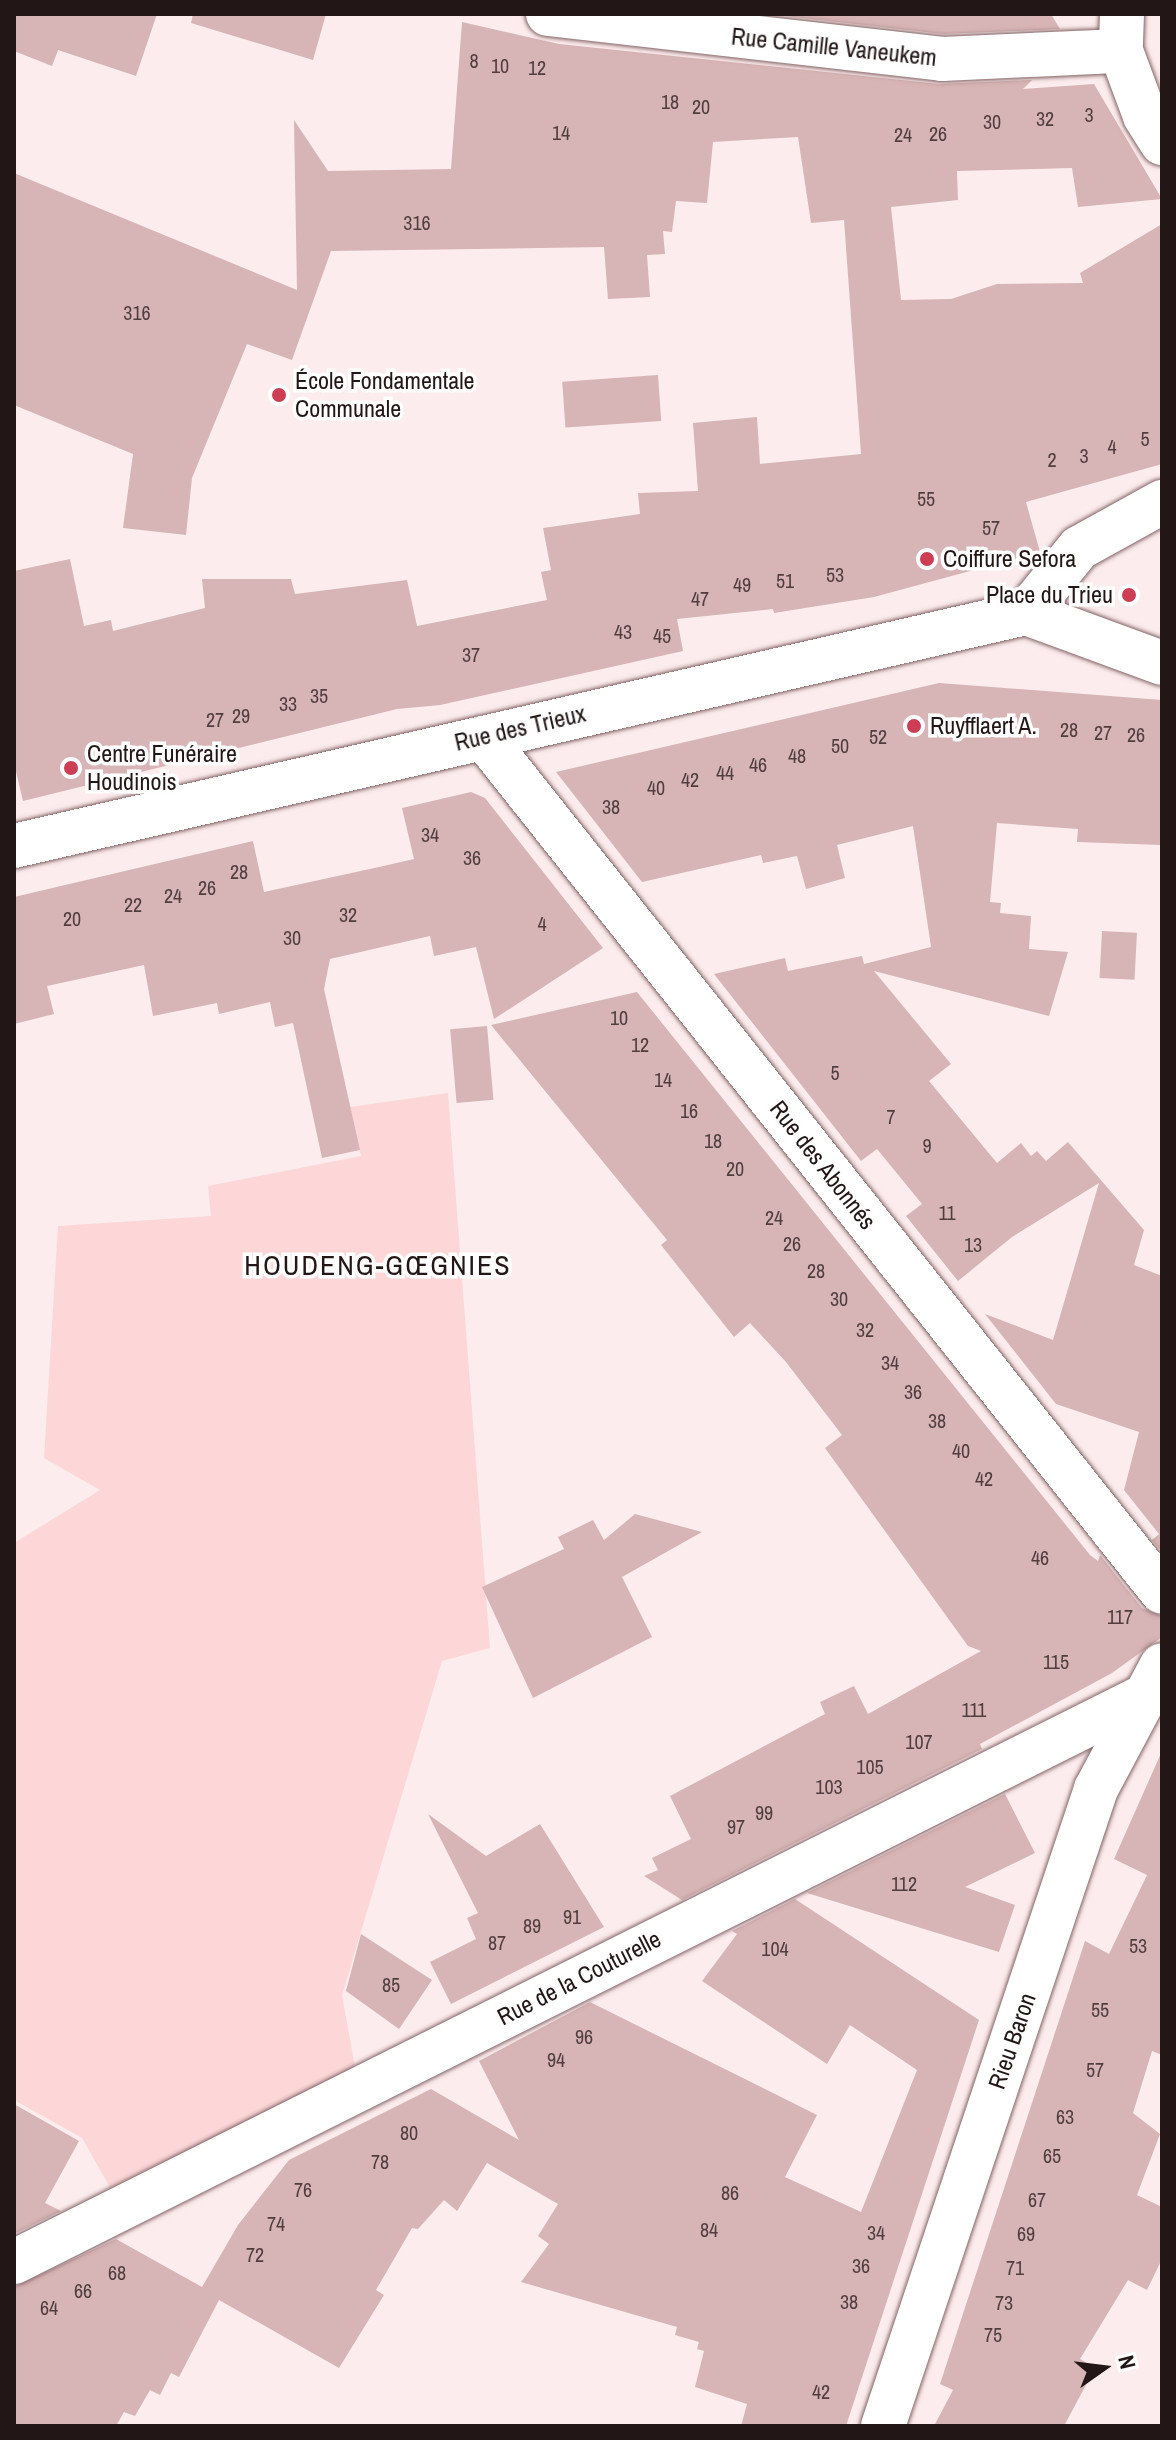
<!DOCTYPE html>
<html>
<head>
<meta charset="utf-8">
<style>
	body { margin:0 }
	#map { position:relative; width:1176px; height:2440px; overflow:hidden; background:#fceced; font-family:"Archivo Narrow",sans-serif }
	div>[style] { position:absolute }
	.green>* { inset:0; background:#fdd7d8 }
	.building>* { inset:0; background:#d7b4b5; transform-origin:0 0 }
	.roads { filter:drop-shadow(0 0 2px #836364) drop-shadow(0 0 2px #836364) }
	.minor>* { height:44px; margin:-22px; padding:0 22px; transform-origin:22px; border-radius:22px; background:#fff }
	.tertiary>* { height:44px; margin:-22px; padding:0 22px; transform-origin:22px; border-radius:22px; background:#fff }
	.dots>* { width:22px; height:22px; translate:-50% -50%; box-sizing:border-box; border:4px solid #fefefe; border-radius:50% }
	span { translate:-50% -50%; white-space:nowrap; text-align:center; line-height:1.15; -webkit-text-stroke:7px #fefefe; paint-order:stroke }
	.number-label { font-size:20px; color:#503e3e }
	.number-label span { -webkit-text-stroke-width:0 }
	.street-label { font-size:24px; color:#231617 }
	.poi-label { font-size:24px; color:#231617 }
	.left { translate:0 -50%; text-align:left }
	.right { translate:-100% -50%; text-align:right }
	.quarter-label { font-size:28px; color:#231617; letter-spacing:2px }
	.frame { position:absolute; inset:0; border:16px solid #231617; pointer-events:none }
	.north { position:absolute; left:1064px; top:2328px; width:80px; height:80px; -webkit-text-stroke:6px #fefefe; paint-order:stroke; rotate:76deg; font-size:22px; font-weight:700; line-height:32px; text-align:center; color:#231617 }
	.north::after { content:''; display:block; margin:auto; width:28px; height:36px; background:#231617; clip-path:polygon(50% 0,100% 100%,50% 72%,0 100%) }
</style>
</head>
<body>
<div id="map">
	<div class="green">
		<i style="clip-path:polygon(448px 1093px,490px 1648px,442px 1661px,342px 1995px,359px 2089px,121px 2207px,82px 2138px,14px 2100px,14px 1543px,100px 1490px,44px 1458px,58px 1226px,211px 1216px,208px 1186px,361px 1156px,350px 1107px)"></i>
	</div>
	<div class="building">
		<i style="clip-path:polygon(14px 14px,157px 14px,136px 76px,58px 50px,52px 66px,14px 51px)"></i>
		<i style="clip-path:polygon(193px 14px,326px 14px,313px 60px,191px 23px)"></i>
		<i style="clip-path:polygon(768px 14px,1051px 14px,1060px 29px,943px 34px)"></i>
		<i style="clip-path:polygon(462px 22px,559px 44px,939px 84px,1032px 80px,1023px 89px,1094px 84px,1162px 199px,1078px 207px,1072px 168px,957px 171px,958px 200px,891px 207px,901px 300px,951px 299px,997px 284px,1083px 283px,1080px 273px,1162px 224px,1162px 464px,1026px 502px,1040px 552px,874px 597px,774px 613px,773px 609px,677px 619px,683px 651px,440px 705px,397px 709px,23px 801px,14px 763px,14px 571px,70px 559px,84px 626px,111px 620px,113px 631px,205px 608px,202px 579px,291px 579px,295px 594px,407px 580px,417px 626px,547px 600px,541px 572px,551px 570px,543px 528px,640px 514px,638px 493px,698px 491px,693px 423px,757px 417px,760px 464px,861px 454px,844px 220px,811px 223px,798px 137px,713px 142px,707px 203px,676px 201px,672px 232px,663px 231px,665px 254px,647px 255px,650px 297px,608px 299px,604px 247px,331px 251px,292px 360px,247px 344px,192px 478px,186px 535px,123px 528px,133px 454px,14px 405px,14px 173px,297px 290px,294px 120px,328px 171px,451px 169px)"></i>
		<i style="left:658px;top:375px;width:46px;height:96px;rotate:86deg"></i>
		<i style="clip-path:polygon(939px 683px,1162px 700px,1162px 845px,1077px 842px,1078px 829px,997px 823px,990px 902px,1001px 903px,1000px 913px,1031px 916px,1029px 949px,1068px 952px,1049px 1016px,874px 971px,951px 1064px,929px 1081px,997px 1163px,1021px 1143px,1031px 1156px,1037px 1151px,1046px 1161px,1068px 1142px,1144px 1230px,1134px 1265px,1162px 1276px,1162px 1552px,1152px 1540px,1159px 1534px,1124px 1490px,1139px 1432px,1056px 1404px,985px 1314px,1053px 1340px,1099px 1183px,1012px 1237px,958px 1281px,906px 1216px,922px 1204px,877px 1149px,861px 1161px,714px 974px,785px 958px,788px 971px,862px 956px,864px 964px,931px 947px,913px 826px,837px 845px,845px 878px,806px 889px,797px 856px,763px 863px,761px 855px,642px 882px,556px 772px)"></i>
		<i style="clip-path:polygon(471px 792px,485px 798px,603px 948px,494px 1019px,476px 947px,434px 956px,430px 936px,330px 959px,324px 989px,360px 1150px,322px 1158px,293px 1023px,275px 1027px,270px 1002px,219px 1014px,217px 1003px,153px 1016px,144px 965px,47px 986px,54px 1014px,14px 1024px,14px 897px,253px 841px,264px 892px,379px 867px,414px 859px,402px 808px)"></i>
		<i style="left:1102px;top:931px;width:35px;height:47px;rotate:3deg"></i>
		<i style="clip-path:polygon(637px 992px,1090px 1555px,1098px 1561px,1100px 1555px,1142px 1608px,1162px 1616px,1162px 1637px,1112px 1673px,980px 1744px,982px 1749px,682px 1900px,644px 1876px,658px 1870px,652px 1858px,691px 1839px,670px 1796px,825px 1714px,820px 1702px,854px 1686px,868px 1714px,981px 1651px,968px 1646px,825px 1448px,842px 1435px,786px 1362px,750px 1323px,734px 1337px,661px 1245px,667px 1240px,491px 1025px)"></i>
		<i style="left:487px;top:1026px;width:74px;height:37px;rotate:85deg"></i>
		<i style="clip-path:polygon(635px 1514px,702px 1532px,622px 1577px,652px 1637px,533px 1698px,482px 1587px,564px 1549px,558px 1537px,593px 1520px,604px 1540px)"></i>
		<i style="clip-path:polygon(1162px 1751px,1162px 2055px,1152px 2051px,1133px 2113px,1160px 2134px,1137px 2195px,1162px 2207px,1162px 2259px,1147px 2290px,1128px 2280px,1080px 2359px,1095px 2368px,1064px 2426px,934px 2426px,953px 2390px,940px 2384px,1085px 1941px,1109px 1954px,1147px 1875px,1114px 1859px)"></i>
		<i style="clip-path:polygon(1005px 1794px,1035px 1853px,965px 1887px,1015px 1905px,999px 1952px,807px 1893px)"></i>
		<i style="clip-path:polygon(428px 1814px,486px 1856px,540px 1824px,604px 1927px,451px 2004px,430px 1962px,476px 1939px,467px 1918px,478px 1913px)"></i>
		<i style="clip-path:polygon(795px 1899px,979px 2020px,846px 2426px,741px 2426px,747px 2404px,695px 2387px,704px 2351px,697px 2349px,699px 2342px,675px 2335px,677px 2327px,521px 2282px,549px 2244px,538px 2236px,558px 2204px,487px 2163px,457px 2211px,444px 2200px,418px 2229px,412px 2228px,376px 2290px,384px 2295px,339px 2368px,219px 2300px,179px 2377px,171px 2373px,160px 2395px,150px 2390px,135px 2416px,124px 2412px,116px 2426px,14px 2426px,14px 2287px,116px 2239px,202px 2287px,238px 2225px,289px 2160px,431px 2089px,519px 2140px,479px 2061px,590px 2002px,817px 2115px,785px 2177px,861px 2212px,917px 2070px,850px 2025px,827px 2064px,702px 1981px,737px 1934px,732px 1931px)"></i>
		<i style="clip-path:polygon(361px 1934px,432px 1980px,399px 2029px,346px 1991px)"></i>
		<i style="clip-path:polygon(14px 2104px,79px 2141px,45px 2203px,61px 2211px,14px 2234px)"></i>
	</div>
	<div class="roads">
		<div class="minor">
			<i style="left:548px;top:14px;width:397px;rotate:6.5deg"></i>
			<i style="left:942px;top:59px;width:179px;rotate:-2.6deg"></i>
			<i style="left:1122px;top:14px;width:37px;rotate:92deg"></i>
			<i style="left:1121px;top:51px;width:69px;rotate:69.7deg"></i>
			<i style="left:1145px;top:116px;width:32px;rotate:58deg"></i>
			<i style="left:1026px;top:613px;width:84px;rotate:-50.8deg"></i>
			<i style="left:1079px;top:548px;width:95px;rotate:-29deg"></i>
			<i style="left:484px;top:738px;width:1090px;rotate:51.55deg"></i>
			<i style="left:14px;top:2262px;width:1265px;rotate:-26.59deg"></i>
			<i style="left:883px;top:2426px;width:672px;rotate:-71.51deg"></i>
			<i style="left:1096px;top:1789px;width:140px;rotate:-62deg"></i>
		</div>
		<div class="tertiary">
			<i style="left:14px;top:846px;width:1038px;rotate:-12.97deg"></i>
			<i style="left:1026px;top:613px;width:145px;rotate:20.2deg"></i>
		</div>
	</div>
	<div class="dots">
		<i style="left:279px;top:395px;background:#cd3d54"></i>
		<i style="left:927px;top:559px;background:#cd3d54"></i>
		<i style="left:1129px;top:595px;background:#cd3d54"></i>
		<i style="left:914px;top:726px;background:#cd3d54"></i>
		<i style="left:71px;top:768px;background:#cd3d54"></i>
	</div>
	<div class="number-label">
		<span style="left:474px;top:60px">8</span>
		<span style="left:500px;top:65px">10</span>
		<span style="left:537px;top:67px">12</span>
		<span style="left:670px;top:101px">18</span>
		<span style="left:701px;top:106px">20</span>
		<span style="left:1089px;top:114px">3</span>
		<span style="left:1045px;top:118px">32</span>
		<span style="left:992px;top:121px">30</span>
		<span style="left:561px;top:132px">14</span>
		<span style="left:938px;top:133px">26</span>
		<span style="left:903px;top:134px">24</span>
		<span style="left:417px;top:222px">316</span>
		<span style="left:137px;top:312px">316</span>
		<span style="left:1145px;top:438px">5</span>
		<span style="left:1112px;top:446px">4</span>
		<span style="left:1084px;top:455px">3</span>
		<span style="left:1052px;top:459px">2</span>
		<span style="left:926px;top:498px">55</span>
		<span style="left:991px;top:527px">57</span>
		<span style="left:835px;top:574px">53</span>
		<span style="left:785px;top:580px">51</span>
		<span style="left:742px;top:584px">49</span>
		<span style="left:700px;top:598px">47</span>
		<span style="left:623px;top:631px">43</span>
		<span style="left:662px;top:635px">45</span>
		<span style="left:471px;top:654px">37</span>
		<span style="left:319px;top:695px">35</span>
		<span style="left:288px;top:703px">33</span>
		<span style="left:241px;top:715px">29</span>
		<span style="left:215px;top:719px">27</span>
		<span style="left:1069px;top:729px">28</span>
		<span style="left:1103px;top:732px">27</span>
		<span style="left:1136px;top:734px">26</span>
		<span style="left:878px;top:736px">52</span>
		<span style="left:840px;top:745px">50</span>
		<span style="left:797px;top:755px">48</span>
		<span style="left:758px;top:764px">46</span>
		<span style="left:725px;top:772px">44</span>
		<span style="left:690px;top:779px">42</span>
		<span style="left:656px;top:787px">40</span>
		<span style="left:611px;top:806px">38</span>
		<span style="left:430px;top:834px">34</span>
		<span style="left:472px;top:857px">36</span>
		<span style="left:239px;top:871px">28</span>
		<span style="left:207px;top:887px">26</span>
		<span style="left:173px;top:895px">24</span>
		<span style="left:133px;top:904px">22</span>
		<span style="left:348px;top:914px">32</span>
		<span style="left:72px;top:918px">20</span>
		<span style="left:542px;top:923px">4</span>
		<span style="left:292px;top:937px">30</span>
		<span style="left:619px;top:1017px">10</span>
		<span style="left:640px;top:1044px">12</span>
		<span style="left:835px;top:1072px">5</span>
		<span style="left:663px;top:1079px">14</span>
		<span style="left:689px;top:1110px">16</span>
		<span style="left:891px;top:1116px">7</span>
		<span style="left:713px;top:1140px">18</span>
		<span style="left:927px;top:1145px">9</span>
		<span style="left:735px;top:1168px">20</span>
		<span style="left:947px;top:1212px">11</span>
		<span style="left:774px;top:1217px">24</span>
		<span style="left:792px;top:1243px">26</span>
		<span style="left:973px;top:1244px">13</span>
		<span style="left:816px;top:1270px">28</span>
		<span style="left:839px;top:1298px">30</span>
		<span style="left:865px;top:1329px">32</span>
		<span style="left:890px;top:1362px">34</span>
		<span style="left:913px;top:1391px">36</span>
		<span style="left:937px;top:1420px">38</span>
		<span style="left:961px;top:1450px">40</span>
		<span style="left:984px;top:1478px">42</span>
		<span style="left:1040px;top:1557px">46</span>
		<span style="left:1120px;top:1616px">117</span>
		<span style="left:1056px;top:1661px">115</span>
		<span style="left:974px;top:1709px">111</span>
		<span style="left:919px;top:1741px">107</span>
		<span style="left:870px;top:1766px">105</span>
		<span style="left:829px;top:1786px">103</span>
		<span style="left:764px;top:1812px">99</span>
		<span style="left:736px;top:1826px">97</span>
		<span style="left:904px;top:1883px">112</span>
		<span style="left:572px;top:1916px">91</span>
		<span style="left:532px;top:1925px">89</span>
		<span style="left:497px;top:1942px">87</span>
		<span style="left:1138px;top:1945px">53</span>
		<span style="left:775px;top:1948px">104</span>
		<span style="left:391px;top:1984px">85</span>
		<span style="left:1100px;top:2009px">55</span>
		<span style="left:584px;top:2036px">96</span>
		<span style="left:556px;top:2059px">94</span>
		<span style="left:1095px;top:2069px">57</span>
		<span style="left:1065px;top:2116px">63</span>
		<span style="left:409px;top:2132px">80</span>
		<span style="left:1052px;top:2155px">65</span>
		<span style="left:380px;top:2161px">78</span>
		<span style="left:303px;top:2189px">76</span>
		<span style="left:730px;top:2192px">86</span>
		<span style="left:1037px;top:2199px">67</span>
		<span style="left:276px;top:2223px">74</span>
		<span style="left:709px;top:2229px">84</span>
		<span style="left:876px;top:2232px">34</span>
		<span style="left:1026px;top:2233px">69</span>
		<span style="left:255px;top:2254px">72</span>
		<span style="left:861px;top:2265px">36</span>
		<span style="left:1015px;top:2267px">71</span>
		<span style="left:117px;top:2272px">68</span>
		<span style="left:83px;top:2290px">66</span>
		<span style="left:849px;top:2301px">38</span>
		<span style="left:1004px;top:2302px">73</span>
		<span style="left:49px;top:2307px">64</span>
		<span style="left:993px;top:2334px">75</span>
		<span style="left:821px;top:2391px">42</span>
	</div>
	<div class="street-label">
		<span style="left:834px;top:47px;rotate:6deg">Rue Camille Vaneukem</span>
		<span style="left:520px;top:728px;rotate:-13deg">Rue des Trieux</span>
		<span style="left:823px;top:1165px;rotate:52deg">Rue des Abonnés</span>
		<span style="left:579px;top:1978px;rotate:-27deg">Rue de la Couturelle</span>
		<span style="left:1012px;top:2041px;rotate:-71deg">Rieu Baron</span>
	</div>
	<div class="poi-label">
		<span class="left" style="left:295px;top:395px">École Fondamentale<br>Communale</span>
		<span class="left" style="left:943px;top:559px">Coiffure Sefora</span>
		<span class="right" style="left:1113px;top:595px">Place du Trieu</span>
		<span class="left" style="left:930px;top:726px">Ruyfflaert A.</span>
		<span class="left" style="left:87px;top:768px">Centre Funéraire<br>Houdinois</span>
	</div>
	<div class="quarter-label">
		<span style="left:378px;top:1265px">HOUDENG-GŒGNIES</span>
	</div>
	<div class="frame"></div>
	<div class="north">N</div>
</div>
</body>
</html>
